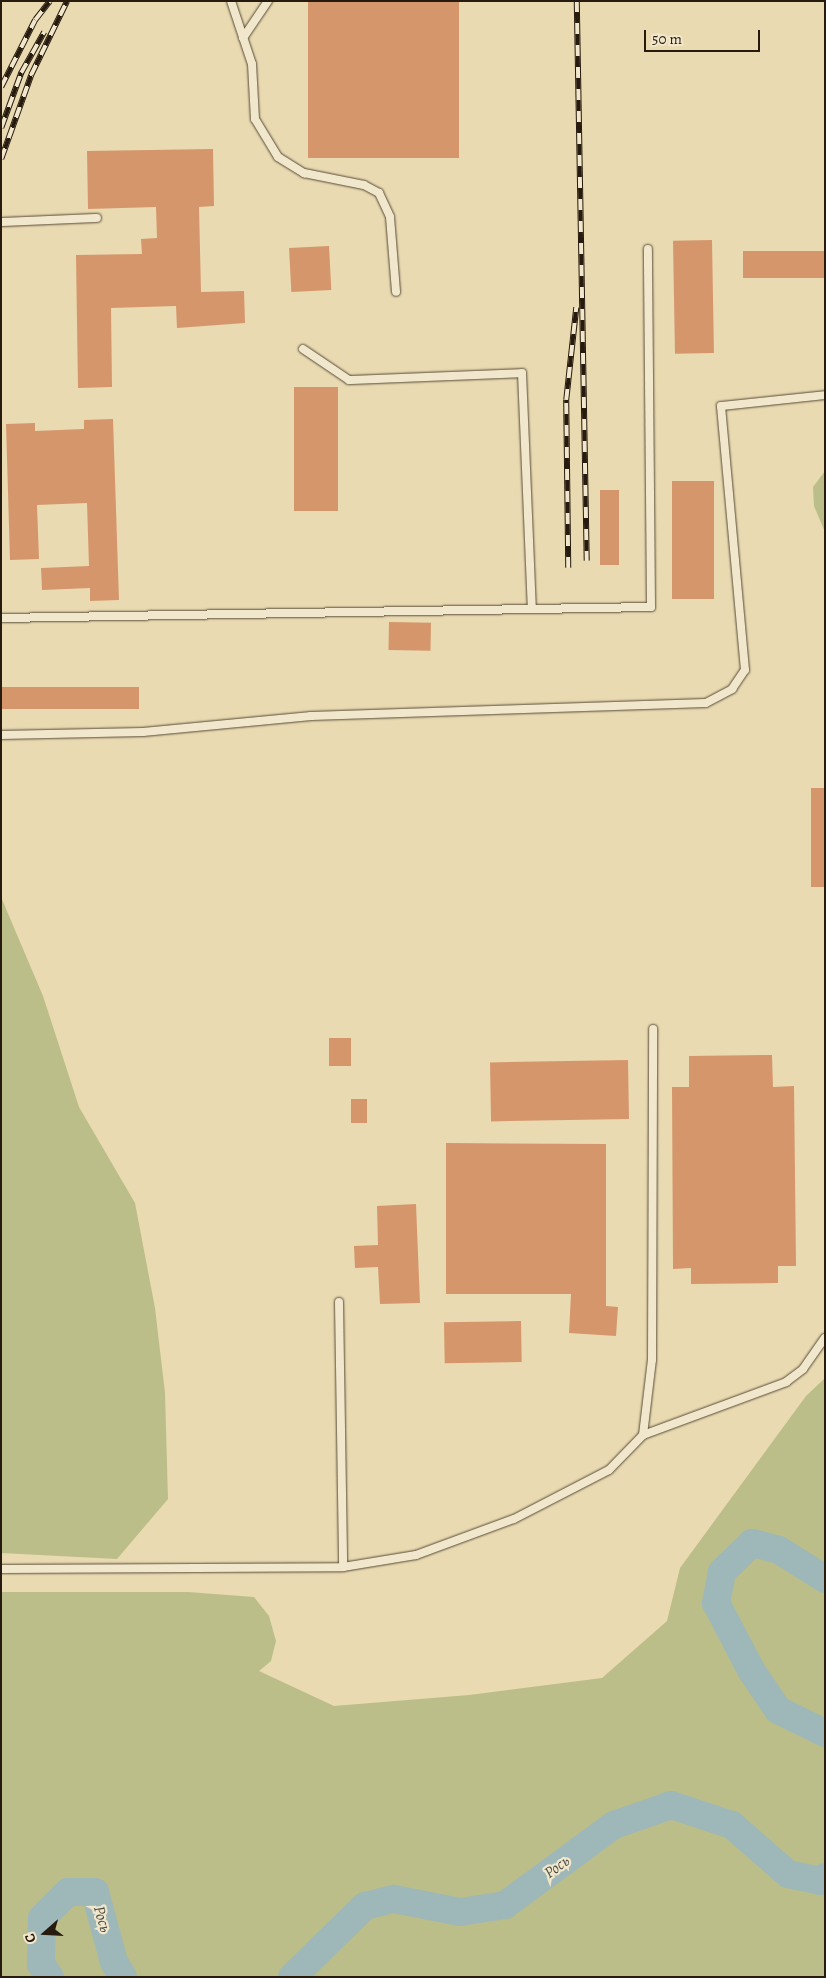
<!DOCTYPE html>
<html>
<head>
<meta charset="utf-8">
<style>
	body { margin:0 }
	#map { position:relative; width:826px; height:1978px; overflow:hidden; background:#e9dab1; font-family:Alegreya,serif }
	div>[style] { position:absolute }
	.green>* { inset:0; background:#bbbe88 }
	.river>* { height:28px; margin:-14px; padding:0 14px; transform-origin:14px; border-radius:14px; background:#9eb7b8 }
	.building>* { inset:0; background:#d5966c; transform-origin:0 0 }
	.roads { filter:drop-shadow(0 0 1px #574b37) drop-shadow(0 0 1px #574b37) }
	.service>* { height:8px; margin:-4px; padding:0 4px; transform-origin:4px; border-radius:4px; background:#f1e7cc }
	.rail>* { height:5.5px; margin-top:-2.75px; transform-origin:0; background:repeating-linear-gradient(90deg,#f1e7cc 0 11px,#261b0e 0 22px); box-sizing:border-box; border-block:1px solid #261b0e }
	span { translate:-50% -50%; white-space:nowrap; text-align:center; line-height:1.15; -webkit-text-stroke:4.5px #f1e7cc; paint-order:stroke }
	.water-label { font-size:16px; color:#4a4a41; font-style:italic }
	.frame { position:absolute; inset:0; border:2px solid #261b0e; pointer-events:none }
	.north { position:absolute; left:20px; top:1908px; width:50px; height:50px; -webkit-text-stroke:4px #f1e7cc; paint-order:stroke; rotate:251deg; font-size:14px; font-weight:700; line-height:20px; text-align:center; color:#261b0e }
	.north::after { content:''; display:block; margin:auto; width:18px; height:22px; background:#261b0e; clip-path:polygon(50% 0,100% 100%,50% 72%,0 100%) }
	.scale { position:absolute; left:644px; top:30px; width:116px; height:22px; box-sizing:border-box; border:2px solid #261b0e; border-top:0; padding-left:6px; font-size:15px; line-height:18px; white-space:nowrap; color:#261b0e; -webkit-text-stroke:4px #f1e7cc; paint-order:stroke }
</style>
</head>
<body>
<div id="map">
	<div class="green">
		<i style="clip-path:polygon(825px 471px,825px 532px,814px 506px,813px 487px)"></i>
		<i style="clip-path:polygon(1px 897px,43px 996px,79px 1107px,135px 1203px,155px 1308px,165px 1393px,168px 1499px,117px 1559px,1px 1553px)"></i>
		<i style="clip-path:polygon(825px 1378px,825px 1977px,1px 1977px,1px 1592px,188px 1592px,254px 1597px,269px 1616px,276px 1641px,271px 1661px,259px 1671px,334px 1706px,469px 1695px,602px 1678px,667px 1621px,680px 1568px,806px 1396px)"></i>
	</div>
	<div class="river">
		<i style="left:825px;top:1579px;width:54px;rotate:-147.8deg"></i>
		<i style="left:779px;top:1550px;width:28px;rotate:-165deg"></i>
		<i style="left:752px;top:1543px;width:42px;rotate:136deg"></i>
		<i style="left:722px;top:1572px;width:32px;rotate:101deg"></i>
		<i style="left:716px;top:1603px;width:76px;rotate:62.4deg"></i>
		<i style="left:751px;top:1670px;width:48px;rotate:56deg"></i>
		<i style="left:778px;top:1710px;width:52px;rotate:26.1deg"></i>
		<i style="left:50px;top:1977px;width:16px;rotate:-125deg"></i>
		<i style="left:41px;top:1964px;width:46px;rotate:-88.8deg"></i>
		<i style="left:42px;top:1918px;width:37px;rotate:-45deg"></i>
		<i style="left:68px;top:1892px;width:27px"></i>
		<i style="left:95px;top:1892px;width:73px;rotate:74.8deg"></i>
		<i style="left:114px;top:1962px;width:17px;rotate:59deg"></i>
		<i style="left:292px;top:1977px;width:102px;rotate:-44.2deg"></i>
		<i style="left:365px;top:1906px;width:30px;rotate:-14deg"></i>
		<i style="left:394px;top:1899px;width:67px;rotate:11.1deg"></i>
		<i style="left:460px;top:1912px;width:46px;rotate:-8.8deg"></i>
		<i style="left:505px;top:1905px;width:135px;rotate:-36.3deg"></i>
		<i style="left:614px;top:1825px;width:60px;rotate:-19.3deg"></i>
		<i style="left:671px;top:1805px;width:64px;rotate:18.2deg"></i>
		<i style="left:732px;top:1825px;width:74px;rotate:41.2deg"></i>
		<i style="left:788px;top:1874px;width:33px;rotate:12deg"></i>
		<i style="left:820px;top:1881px;width:6px;rotate:-39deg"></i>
	</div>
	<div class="building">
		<i style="left:308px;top:1px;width:151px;height:157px"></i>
		<i style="clip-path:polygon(213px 149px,214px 206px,199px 207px,201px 292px,244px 291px,245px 323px,177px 328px,176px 306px,111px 308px,112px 387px,78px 388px,76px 255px,142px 254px,141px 239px,157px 238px,156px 207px,88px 209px,87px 151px)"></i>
		<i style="left:712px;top:240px;width:113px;height:39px;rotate:89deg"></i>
		<i style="left:329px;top:246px;width:44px;height:40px;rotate:87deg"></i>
		<i style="left:825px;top:251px;width:27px;height:82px;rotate:90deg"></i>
		<i style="left:294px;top:387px;width:44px;height:124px"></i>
		<i style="clip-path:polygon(113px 419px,119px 600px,90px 601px,90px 588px,42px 590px,41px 568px,89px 566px,87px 503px,37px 505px,39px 559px,10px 560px,6px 424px,35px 423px,35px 431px,84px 429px,84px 420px)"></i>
		<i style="left:714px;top:481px;width:118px;height:42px;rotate:90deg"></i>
		<i style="left:600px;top:490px;width:19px;height:75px"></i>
		<i style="left:389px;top:622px;width:42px;height:28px;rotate:1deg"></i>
		<i style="left:139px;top:687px;width:22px;height:138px;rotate:90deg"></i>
		<i style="left:811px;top:788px;width:14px;height:99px"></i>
		<i style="left:329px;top:1038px;width:22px;height:28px"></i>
		<i style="clip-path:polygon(772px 1055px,773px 1087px,794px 1086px,796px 1266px,778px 1266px,778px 1283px,691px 1284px,691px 1268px,673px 1269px,672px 1087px,689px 1087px,689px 1056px)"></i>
		<i style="left:628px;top:1060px;width:59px;height:138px;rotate:89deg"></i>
		<i style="left:351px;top:1099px;width:16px;height:24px"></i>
		<i style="clip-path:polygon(446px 1143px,606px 1144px,606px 1306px,618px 1307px,616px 1336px,569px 1333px,571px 1294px,446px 1294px)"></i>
		<i style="clip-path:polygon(416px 1204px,420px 1303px,380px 1304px,378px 1267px,355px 1268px,354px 1246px,378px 1245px,377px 1206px)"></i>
		<i style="left:521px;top:1321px;width:41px;height:77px;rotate:89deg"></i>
	</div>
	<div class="roads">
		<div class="service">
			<i style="left:231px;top:1px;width:66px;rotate:71.6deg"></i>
			<i style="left:252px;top:64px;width:55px;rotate:86.9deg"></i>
			<i style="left:255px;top:119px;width:44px;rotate:58.8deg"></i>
			<i style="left:278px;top:157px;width:31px;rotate:32deg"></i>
			<i style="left:304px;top:173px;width:61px;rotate:11.3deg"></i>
			<i style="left:364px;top:185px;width:17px;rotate:28deg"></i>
			<i style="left:379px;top:193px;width:26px;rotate:65deg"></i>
			<i style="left:390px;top:217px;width:75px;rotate:85.4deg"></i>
			<i style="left:243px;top:38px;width:45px;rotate:-56deg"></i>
			<i style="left:1px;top:222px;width:96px;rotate:-2.4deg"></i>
			<i style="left:303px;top:349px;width:55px;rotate:34deg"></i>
			<i style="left:349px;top:380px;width:173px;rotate:-2.3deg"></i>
			<i style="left:522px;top:373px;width:236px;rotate:87.6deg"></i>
			<i style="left:1px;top:618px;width:650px;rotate:-0.97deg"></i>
			<i style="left:651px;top:607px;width:358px;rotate:-90.5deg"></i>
			<i style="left:1px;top:735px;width:142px;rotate:-1.2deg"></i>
			<i style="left:143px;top:732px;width:169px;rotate:-5.4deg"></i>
			<i style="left:311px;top:716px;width:395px;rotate:-1.9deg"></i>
			<i style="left:706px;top:703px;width:30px;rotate:-28deg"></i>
			<i style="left:732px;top:689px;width:23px;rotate:-56deg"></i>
			<i style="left:745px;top:670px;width:265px;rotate:-95.2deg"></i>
			<i style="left:721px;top:406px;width:105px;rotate:-6deg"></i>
			<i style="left:339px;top:1302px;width:265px;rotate:89.1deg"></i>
			<i style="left:643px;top:1435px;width:76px;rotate:-83.2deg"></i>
			<i style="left:652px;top:1360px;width:331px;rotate:-89.8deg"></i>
			<i style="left:1px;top:1569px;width:342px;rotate:-0.3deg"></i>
			<i style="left:343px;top:1567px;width:74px;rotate:-9.3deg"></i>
			<i style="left:416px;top:1555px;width:104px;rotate:-20.2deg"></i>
			<i style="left:514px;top:1519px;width:107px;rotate:-27.3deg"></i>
			<i style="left:609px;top:1470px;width:49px;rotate:-45.8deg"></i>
			<i style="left:643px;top:1435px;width:153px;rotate:-20.3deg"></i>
			<i style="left:786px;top:1382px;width:21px;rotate:-37deg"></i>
			<i style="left:803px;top:1369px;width:38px;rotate:-55deg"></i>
		</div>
	</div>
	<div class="rail">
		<i style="left:577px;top:1px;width:560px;rotate:88.98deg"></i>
		<i style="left:1px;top:87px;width:75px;rotate:-63.1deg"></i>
		<i style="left:35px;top:20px;width:24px;rotate:-52deg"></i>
		<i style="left:1px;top:128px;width:59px;rotate:-70deg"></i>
		<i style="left:21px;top:73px;width:47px;rotate:-60.7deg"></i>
		<i style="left:1px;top:159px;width:89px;rotate:-70.3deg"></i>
		<i style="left:31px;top:75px;width:82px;rotate:-64.1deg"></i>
		<i style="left:568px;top:568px;width:168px;rotate:-90.7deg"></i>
		<i style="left:566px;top:400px;width:93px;rotate:-83.8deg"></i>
	</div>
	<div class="water-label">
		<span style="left:557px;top:1867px;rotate:-36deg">Рось</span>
		<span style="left:102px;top:1919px;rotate:74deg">Рось</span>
	</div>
	<div class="frame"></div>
	<div class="north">С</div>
	<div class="scale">50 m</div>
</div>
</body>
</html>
